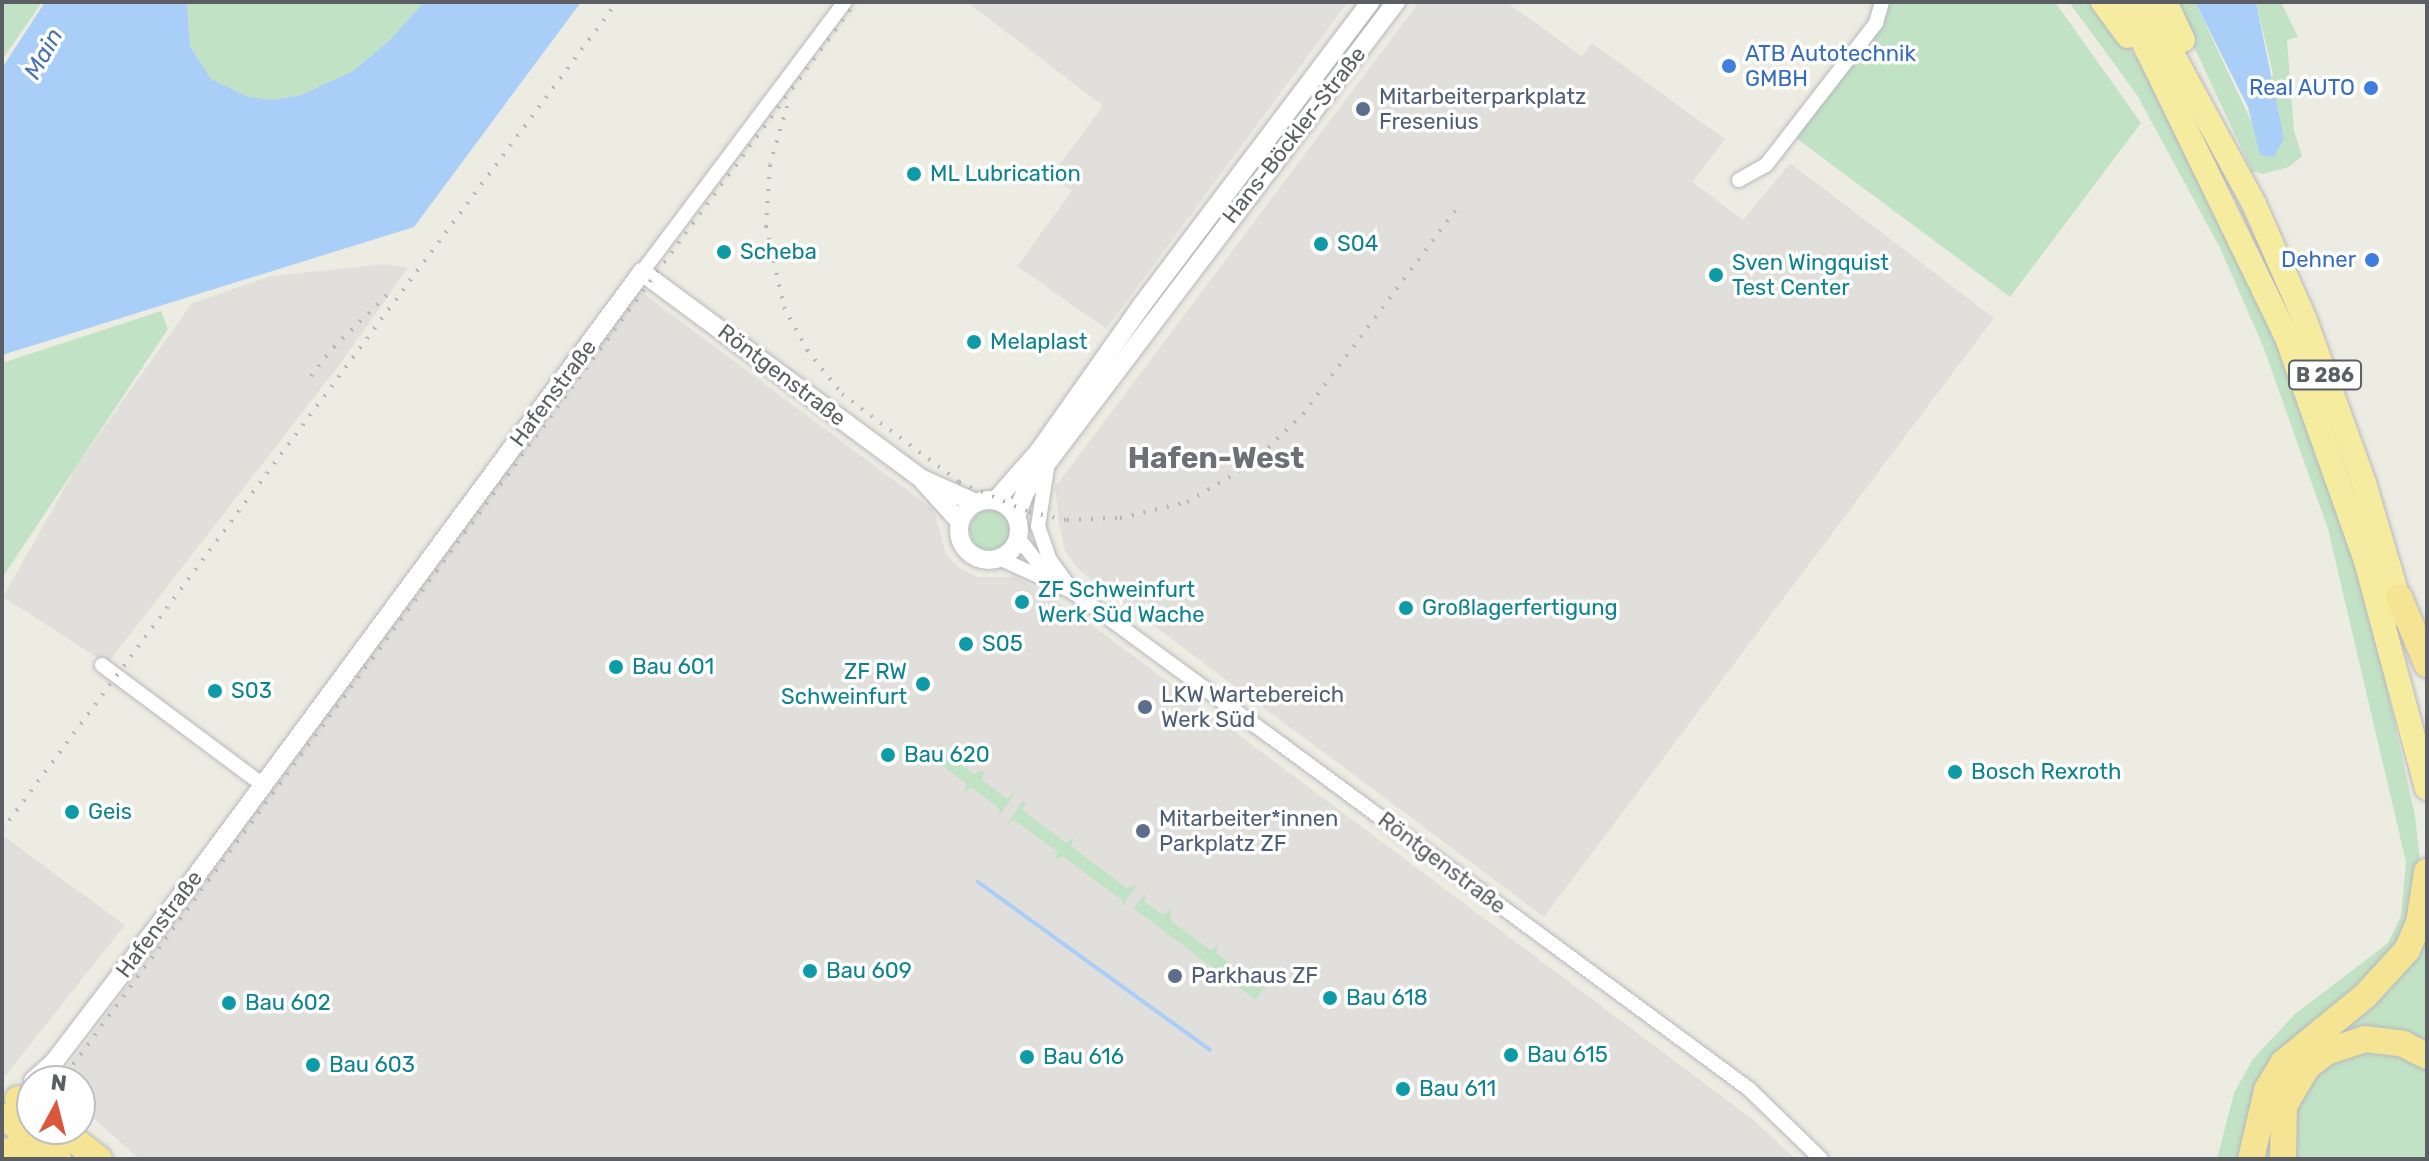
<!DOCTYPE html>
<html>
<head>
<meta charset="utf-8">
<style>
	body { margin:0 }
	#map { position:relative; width:2429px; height:1161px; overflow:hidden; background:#edece3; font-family:Rubik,sans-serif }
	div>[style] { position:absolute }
	.industrial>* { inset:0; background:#e0dfdb }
	.green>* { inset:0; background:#c2e2c5 }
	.round { border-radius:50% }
	.water>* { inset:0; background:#a9cef7 }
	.stream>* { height:4px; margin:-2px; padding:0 2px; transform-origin:2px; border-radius:2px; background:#a9cef7 }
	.roads { filter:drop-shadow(0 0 2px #b6b8bc) drop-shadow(0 0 2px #b6b8bc) }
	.minor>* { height:14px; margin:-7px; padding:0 7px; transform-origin:7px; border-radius:7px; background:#fff }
	.tertiary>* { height:18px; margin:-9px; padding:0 9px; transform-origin:9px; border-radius:9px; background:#fff }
	.tertiary>.ring { margin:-9px; padding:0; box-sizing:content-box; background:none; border:18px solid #fff; border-radius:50% }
	.trunk>* { height:24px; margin:-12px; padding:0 12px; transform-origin:12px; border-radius:12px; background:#f6eca0 }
	.motorway>* { height:26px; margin:-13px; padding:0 13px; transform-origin:13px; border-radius:13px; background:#f4e494 }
	.rail>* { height:4px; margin-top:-2px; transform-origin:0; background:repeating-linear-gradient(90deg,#b4b5b5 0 2px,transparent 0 12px) }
	.dots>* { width:22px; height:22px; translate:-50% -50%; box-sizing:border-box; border:4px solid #fff; border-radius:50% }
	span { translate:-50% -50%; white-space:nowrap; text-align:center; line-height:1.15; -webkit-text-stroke:7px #fff; paint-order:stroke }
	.shield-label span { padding:2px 6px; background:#fff; border:2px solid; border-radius:6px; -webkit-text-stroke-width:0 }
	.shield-label { font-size:20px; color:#5b5e63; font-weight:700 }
	.shop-label { font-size:22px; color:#366cbe }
	.left { translate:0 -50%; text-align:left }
	.right { translate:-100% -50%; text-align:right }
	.service-label { font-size:22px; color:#4e5e75 }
	.street-label { font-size:22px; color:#5b5e63 }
	.culture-label { font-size:22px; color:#0d838f }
	.water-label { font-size:24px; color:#4b73b0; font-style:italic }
	.district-label { font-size:30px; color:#6d7075; font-weight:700 }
	.frame { position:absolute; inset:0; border:4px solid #5b5e63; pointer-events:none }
	.north { position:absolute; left:16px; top:1065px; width:80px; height:80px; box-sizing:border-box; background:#fff; border:2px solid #bdbfc1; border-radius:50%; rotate:7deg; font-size:22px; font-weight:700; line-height:32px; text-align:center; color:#5b5e63 }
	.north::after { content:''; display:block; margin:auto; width:28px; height:36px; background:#da573c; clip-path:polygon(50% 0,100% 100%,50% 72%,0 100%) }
</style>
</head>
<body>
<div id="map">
	<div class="industrial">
		<i style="clip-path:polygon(967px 2px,1348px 2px,1106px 329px,1017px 266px,1072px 191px,1051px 176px,1103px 106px)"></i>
		<i style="clip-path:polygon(1419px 2px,1506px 2px,1582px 56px,1592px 43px,1725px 139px,1693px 182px,1743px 220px,1790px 163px,1994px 318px,1544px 917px,1078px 569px,1065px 551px,1059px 523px,1055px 487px)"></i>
		<i style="clip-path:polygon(385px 264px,408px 268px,340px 364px,107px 664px,3px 597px,78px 464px,192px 303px,271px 276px)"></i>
		<i style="clip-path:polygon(640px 291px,934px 510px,946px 554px,959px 568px,977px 577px,1017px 577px,1080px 616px,1752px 1119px,1796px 1159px,139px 1159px,80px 1106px,80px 1081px,57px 1081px)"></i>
		<i style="clip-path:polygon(2px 835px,125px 925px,2px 1080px)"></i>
	</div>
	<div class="green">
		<i style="clip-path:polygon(2px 2px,42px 2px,2px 60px)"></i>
		<i style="clip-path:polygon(187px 2px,424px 2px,389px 41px,353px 71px,301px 95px,273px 100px,248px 98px,211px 79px,190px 46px)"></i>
		<i style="clip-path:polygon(1890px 2px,2055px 2px,2141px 123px,2010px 297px,1796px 138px,1886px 16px)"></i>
		<i style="clip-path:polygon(2069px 2px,2098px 2px,2139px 61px,2268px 313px,2369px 606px,2415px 816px,2420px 860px,2415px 903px,2403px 942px,2242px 1159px,2217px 1159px,2234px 1093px,2253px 1059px,2295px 1014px,2388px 943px,2401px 916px,2406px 862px,2328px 529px,2263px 346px,2220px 248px,2137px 95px)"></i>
		<i style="clip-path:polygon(2173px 2px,2195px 2px,2259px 138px,2273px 74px,2256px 2px,2281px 2px,2298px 37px,2287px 40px,2294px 131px,2302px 156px,2289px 167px,2263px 174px,2252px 171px)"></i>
		<i style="clip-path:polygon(161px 311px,168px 329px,2px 578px,2px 363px)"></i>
		<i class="round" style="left:970px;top:510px;width:40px;height:40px"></i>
		<i style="clip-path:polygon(943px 740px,941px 750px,974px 774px,984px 770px,982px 780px,1007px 799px,1015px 793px,998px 818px,1000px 809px,971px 787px,963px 793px,967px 784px,934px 760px,924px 765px)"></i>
		<i style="clip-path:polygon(1022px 801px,1027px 802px,1022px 810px,1066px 843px,1074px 837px,1071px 846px,1126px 888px,1138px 884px,1121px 908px,1122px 900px,1062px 856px,1054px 861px,1058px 852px,1021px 825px,1014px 820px,1007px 825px)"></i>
		<i style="clip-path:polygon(1147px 892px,1144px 901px,1163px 915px,1171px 909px,1171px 921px,1211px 950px,1219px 944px,1216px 953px,1259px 986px,1268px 981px,1256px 1000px,1133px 908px)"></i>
		<i style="clip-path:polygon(2427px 908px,2427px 1051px,2388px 1035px,2346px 1039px,2324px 1049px,2301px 1066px,2286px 1089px,2277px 1113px,2280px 1159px,2255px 1159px,2280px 1082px,2305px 1051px,2375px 998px,2407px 963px)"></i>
		<i style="clip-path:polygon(2348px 1046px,2427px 1062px,2427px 1159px,2290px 1159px,2294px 1093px)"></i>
	</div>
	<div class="water">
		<i style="clip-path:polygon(45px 2px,187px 2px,190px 46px,211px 79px,248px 97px,273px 100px,301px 95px,353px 71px,389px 41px,424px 2px,581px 2px,414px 227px,2px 355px,2px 68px)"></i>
		<i style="clip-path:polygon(2195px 2px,2256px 2px,2284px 139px,2274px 157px,2260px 155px,2248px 107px)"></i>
	</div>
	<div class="stream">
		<i style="left:978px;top:882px;width:286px;rotate:35.9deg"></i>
	</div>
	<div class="roads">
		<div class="minor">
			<i style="left:1739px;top:180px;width:31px;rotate:-29deg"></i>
			<i style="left:1766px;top:165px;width:180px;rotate:-52.2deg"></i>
			<i style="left:1876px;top:23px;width:22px;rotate:-74deg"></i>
			<i style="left:642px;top:272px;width:338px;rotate:-53.1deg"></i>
			<i style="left:1047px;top:468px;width:59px;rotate:98.8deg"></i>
			<i style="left:1038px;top:526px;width:36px;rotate:71deg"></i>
			<i style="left:1050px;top:560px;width:36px;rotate:54deg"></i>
			<i style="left:1019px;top:539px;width:48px;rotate:51.7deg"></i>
			<i style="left:1001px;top:559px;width:79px;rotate:24.6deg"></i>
			<i style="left:1073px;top:592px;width:244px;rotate:36.2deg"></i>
			<i style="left:1270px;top:736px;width:595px;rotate:36.39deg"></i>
			<i style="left:1749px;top:1089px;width:100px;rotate:44.2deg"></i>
			<i style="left:102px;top:665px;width:201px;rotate:36.7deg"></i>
		</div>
		<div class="tertiary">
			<i style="left:923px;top:481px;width:55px;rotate:47.9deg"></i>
			<i class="ring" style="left:959px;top:500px;width:42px;height:42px"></i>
			<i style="left:996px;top:500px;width:65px;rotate:-48.7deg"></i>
			<i style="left:1039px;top:451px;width:179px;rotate:-54.8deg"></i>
			<i style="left:1142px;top:305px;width:379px;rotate:-53deg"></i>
			<i style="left:1016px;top:516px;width:26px;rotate:-69deg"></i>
			<i style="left:1025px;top:492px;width:615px;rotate:-52.87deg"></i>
			<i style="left:33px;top:1081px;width:28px;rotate:-42deg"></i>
			<i style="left:54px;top:1062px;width:229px;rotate:-52.6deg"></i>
			<i style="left:193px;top:880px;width:756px;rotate:-53.55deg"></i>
			<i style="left:642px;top:272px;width:348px;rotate:36.5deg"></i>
			<i style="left:922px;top:479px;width:59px;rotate:24deg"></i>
		</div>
		<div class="trunk">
			<i style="left:2103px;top:2px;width:42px;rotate:53.7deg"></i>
			<i style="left:2124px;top:2px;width:370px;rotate:64.1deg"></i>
			<i style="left:2286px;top:335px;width:240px;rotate:70.5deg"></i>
			<i style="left:2366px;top:561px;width:235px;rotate:75deg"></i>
			<i style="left:2144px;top:2px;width:230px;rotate:61.4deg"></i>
			<i style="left:2254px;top:204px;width:127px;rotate:66.3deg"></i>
			<i style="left:2305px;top:320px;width:173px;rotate:70.1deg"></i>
			<i style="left:2364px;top:483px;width:138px;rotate:73.5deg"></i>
			<i style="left:2165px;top:2px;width:42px;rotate:64.7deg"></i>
		</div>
		<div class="motorway">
			<i style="left:2399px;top:597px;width:73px;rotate:67.3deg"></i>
			<i style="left:18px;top:1099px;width:17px;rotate:36deg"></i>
			<i style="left:5px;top:1117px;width:68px;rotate:38.4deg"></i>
			<i style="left:60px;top:1129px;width:49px;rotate:37.6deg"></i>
			<i style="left:2px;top:1156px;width:17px;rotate:-31deg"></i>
			<i style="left:17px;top:1147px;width:24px"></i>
			<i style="left:2251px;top:1159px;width:71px;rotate:-76.9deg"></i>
			<i style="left:2267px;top:1090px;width:31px;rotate:-59deg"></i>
			<i style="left:2283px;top:1063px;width:106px;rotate:-39.3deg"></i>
			<i style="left:2365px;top:996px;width:62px;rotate:-47.6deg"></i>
			<i style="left:2407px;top:950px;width:30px;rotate:-66deg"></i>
			<i style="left:2419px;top:923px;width:52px;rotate:-81.1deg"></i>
			<i style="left:2283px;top:1159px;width:53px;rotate:-88.9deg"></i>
			<i style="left:2284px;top:1106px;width:45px;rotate:-59.5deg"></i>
			<i style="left:2307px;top:1067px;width:24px;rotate:-38deg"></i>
			<i style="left:2326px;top:1052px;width:41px;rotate:-18.4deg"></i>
			<i style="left:2365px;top:1039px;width:38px;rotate:7deg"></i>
			<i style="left:2403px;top:1044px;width:27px;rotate:27deg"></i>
		</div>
	</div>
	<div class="rail">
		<i style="left:787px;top:106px;width:61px;rotate:106.1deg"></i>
		<i style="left:770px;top:165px;width:61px;rotate:93.8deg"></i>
		<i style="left:766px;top:226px;width:83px;rotate:77.5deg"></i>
		<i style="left:784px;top:307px;width:49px;rotate:61.9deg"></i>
		<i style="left:807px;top:350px;width:56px;rotate:51.5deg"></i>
		<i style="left:842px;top:394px;width:146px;rotate:36.9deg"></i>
		<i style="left:959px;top:482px;width:76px;rotate:23.2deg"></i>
		<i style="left:1029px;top:512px;width:39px;rotate:12deg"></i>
		<i style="left:1067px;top:520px;width:53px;rotate:-2.2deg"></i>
		<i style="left:1120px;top:518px;width:69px;rotate:-13.4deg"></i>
		<i style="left:1187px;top:502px;width:74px;rotate:-30.7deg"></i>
		<i style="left:1251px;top:464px;width:72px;rotate:-43.9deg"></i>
		<i style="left:1303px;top:414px;width:264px;rotate:-53.2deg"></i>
		<i style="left:311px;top:376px;width:37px;rotate:-52deg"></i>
		<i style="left:334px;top:347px;width:78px;rotate:-44.5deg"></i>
		<i style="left:2px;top:830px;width:1031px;rotate:-53.4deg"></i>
		<i style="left:66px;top:1074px;width:1332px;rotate:-53.61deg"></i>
	</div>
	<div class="dots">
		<i style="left:1729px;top:66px;background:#3f7fe0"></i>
		<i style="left:2371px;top:88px;background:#3f7fe0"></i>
		<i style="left:1363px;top:109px;background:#5c6f8a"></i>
		<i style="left:914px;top:174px;background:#0f9aa8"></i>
		<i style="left:1321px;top:244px;background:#0f9aa8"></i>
		<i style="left:724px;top:252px;background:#0f9aa8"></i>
		<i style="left:2372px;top:260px;background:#3f7fe0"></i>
		<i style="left:1716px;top:275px;background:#0f9aa8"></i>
		<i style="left:974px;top:342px;background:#0f9aa8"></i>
		<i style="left:1022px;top:602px;background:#0f9aa8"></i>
		<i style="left:1406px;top:608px;background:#0f9aa8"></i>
		<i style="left:966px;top:644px;background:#0f9aa8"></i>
		<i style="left:616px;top:667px;background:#0f9aa8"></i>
		<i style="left:923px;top:684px;background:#0f9aa8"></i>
		<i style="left:215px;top:691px;background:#0f9aa8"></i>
		<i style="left:1145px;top:707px;background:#5c6f8a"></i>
		<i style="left:888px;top:755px;background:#0f9aa8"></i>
		<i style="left:1955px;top:772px;background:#0f9aa8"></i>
		<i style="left:72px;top:812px;background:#0f9aa8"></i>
		<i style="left:1143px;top:831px;background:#5c6f8a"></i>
		<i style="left:810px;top:971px;background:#0f9aa8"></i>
		<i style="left:1175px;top:976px;background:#5c6f8a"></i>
		<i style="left:1330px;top:998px;background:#0f9aa8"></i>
		<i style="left:229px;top:1003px;background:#0f9aa8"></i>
		<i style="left:1511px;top:1055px;background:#0f9aa8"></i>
		<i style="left:1027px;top:1057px;background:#0f9aa8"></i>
		<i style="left:313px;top:1065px;background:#0f9aa8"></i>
		<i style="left:1403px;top:1089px;background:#0f9aa8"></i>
	</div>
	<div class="shield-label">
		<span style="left:2325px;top:375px">B 286</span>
	</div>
	<div class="shop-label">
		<span class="left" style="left:1745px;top:66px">ATB Autotechnik<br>GMBH</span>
		<span class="right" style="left:2355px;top:88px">Real AUTO</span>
		<span class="right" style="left:2356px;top:260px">Dehner</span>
	</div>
	<div class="service-label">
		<span class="left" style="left:1379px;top:109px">Mitarbeiterparkplatz<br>Fresenius</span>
		<span class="left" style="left:1161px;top:707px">LKW Wartebereich<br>Werk Süd</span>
		<span class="left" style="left:1159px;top:831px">Mitarbeiter*innen<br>Parkplatz ZF</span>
		<span class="left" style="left:1191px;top:976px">Parkhaus ZF</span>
	</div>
	<div class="street-label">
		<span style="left:1294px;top:135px;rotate:-52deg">Hans-Böckler-Straße</span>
		<span style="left:782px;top:375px;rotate:37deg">Röntgenstraße</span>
		<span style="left:553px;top:393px;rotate:-53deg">Hafenstraße</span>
		<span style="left:1442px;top:863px;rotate:37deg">Röntgenstraße</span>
		<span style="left:159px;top:924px;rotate:-53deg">Hafenstraße</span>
	</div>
	<div class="culture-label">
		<span class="left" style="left:930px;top:174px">ML Lubrication</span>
		<span class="left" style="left:1337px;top:244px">S04</span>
		<span class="left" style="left:740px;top:252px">Scheba</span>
		<span class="left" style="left:1732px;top:275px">Sven Wingquist<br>Test Center</span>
		<span class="left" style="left:990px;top:342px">Melaplast</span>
		<span class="left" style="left:1038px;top:602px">ZF Schweinfurt<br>Werk Süd Wache</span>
		<span class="left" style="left:1422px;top:608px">Großlagerfertigung</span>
		<span class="left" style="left:982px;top:644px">S05</span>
		<span class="left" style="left:632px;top:667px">Bau 601</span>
		<span class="right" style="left:907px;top:684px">ZF RW<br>Schweinfurt</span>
		<span class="left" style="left:231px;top:691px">S03</span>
		<span class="left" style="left:904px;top:755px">Bau 620</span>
		<span class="left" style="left:1971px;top:772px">Bosch Rexroth</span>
		<span class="left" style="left:88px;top:812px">Geis</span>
		<span class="left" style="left:826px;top:971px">Bau 609</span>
		<span class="left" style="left:1346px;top:998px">Bau 618</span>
		<span class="left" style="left:245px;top:1003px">Bau 602</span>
		<span class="left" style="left:1527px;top:1055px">Bau 615</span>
		<span class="left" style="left:1043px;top:1057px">Bau 616</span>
		<span class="left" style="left:329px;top:1065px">Bau 603</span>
		<span class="left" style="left:1419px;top:1089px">Bau 611</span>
	</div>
	<div class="water-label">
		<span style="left:44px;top:54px;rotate:-61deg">Main</span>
	</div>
	<div class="district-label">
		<span style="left:1216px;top:458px">Hafen-West</span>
	</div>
	<div class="frame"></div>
	<div class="north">N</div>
</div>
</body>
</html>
